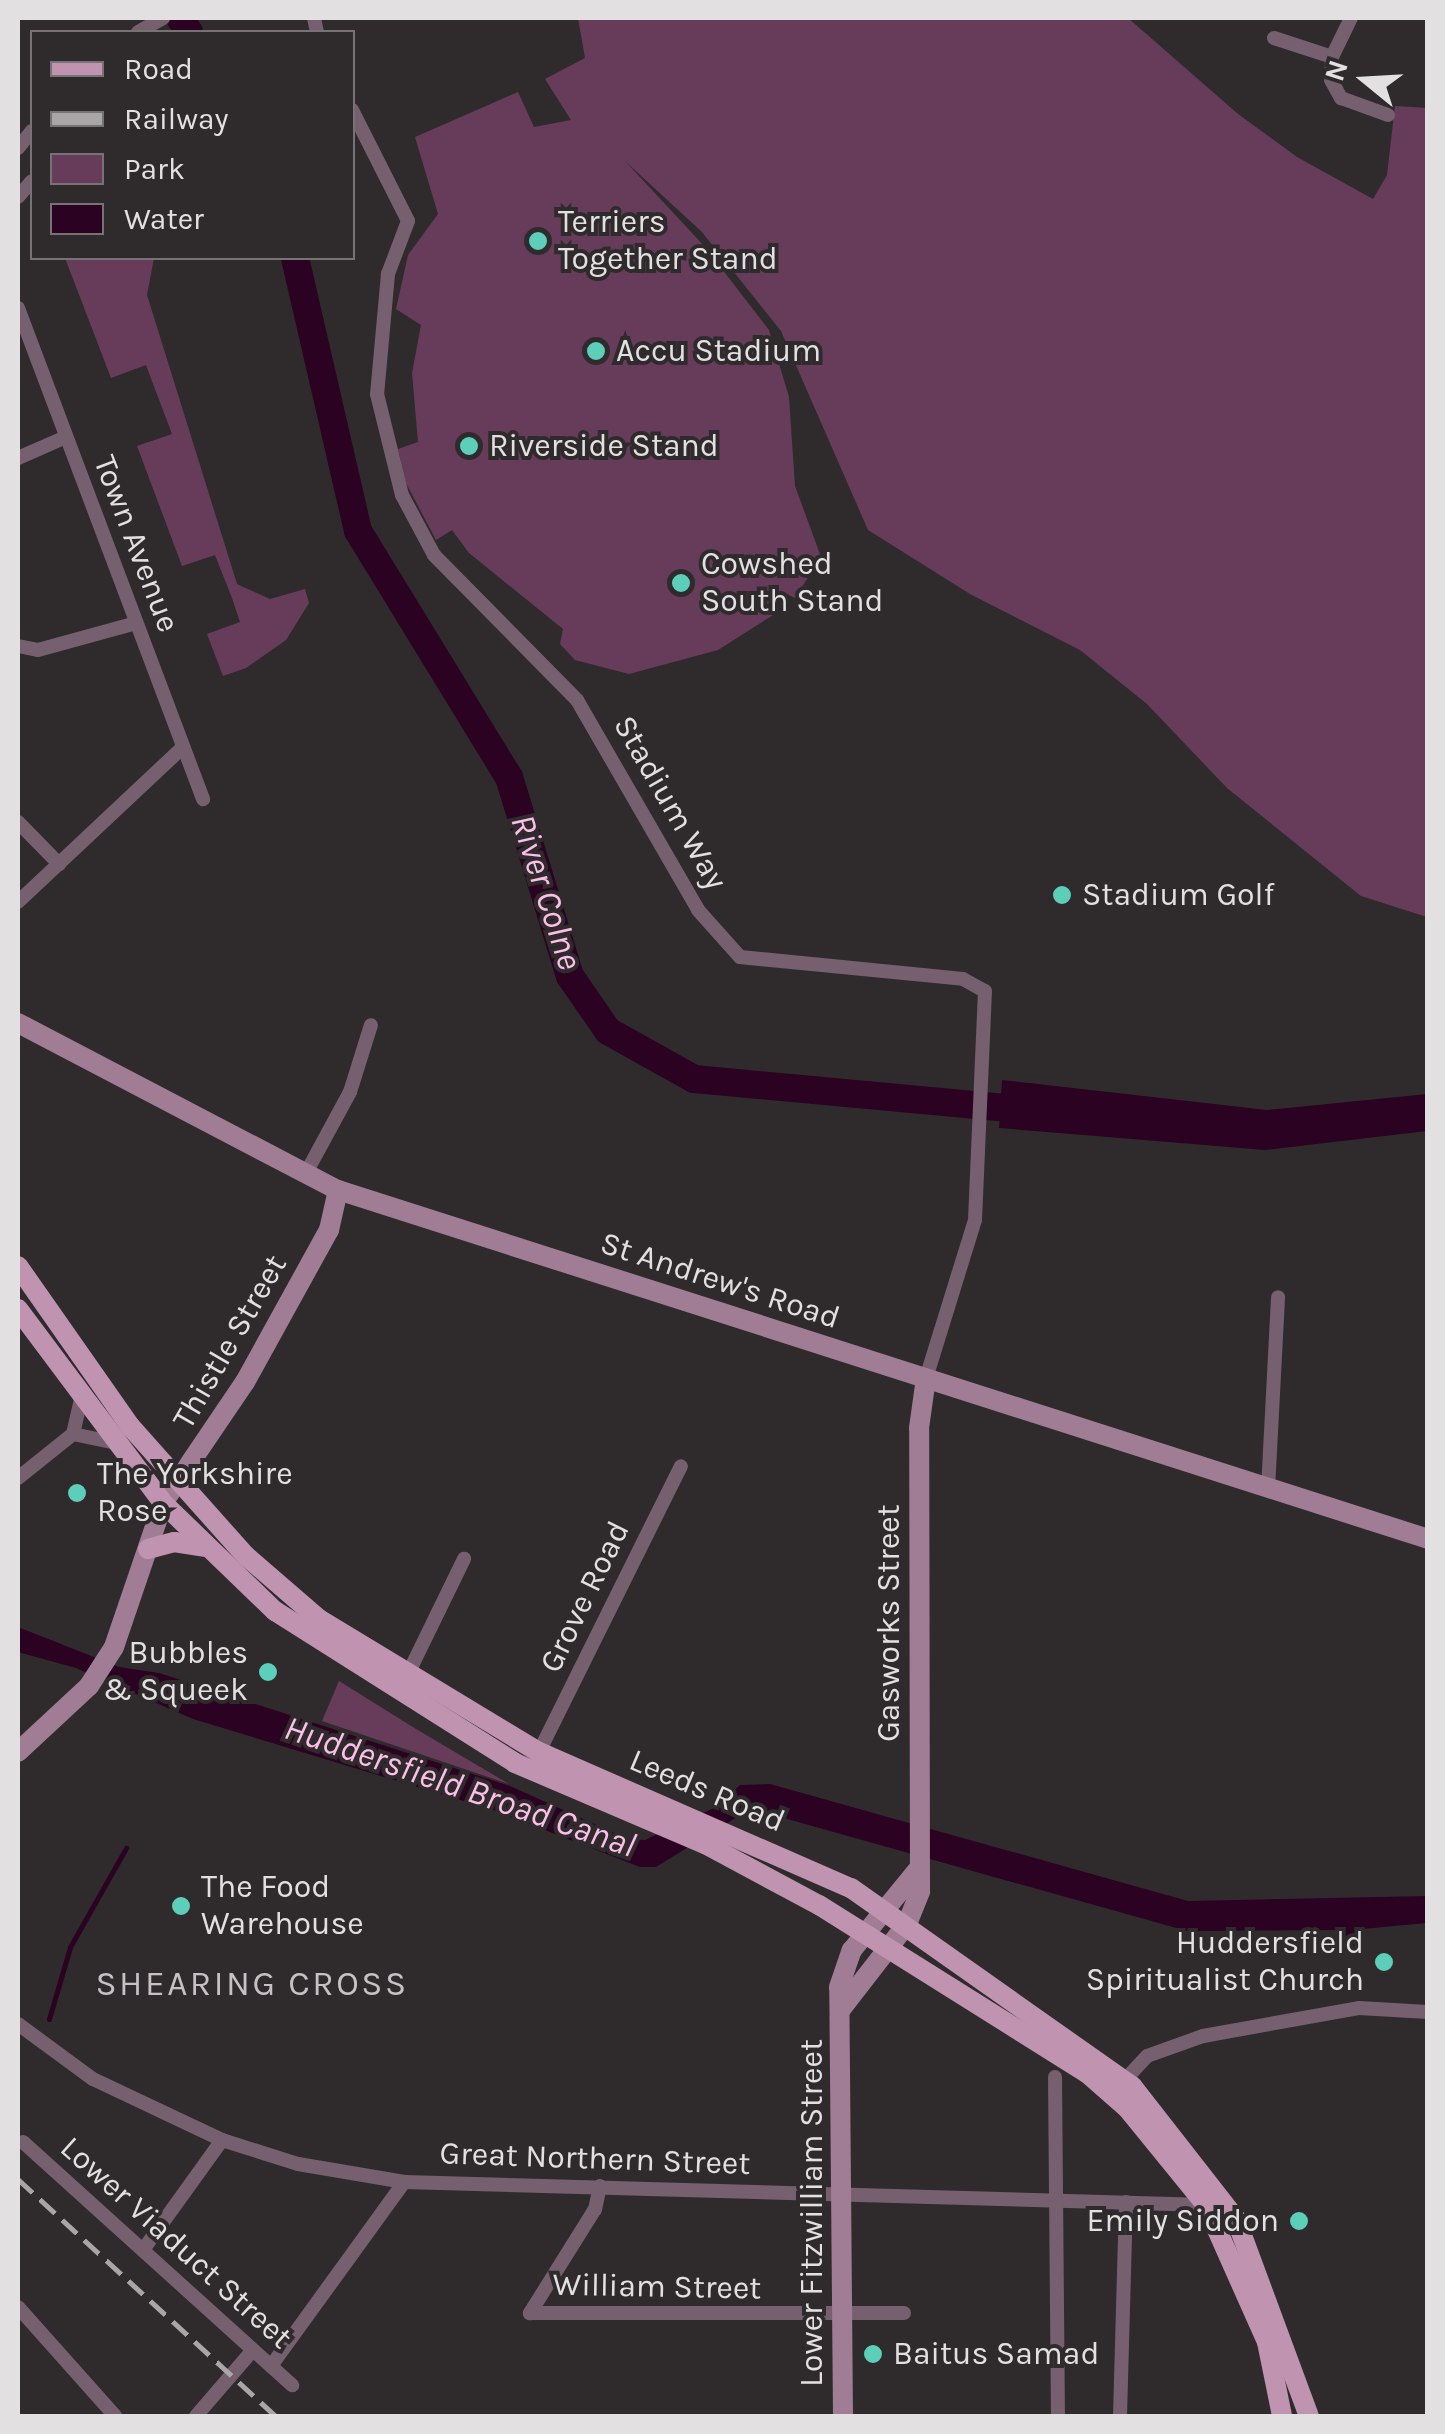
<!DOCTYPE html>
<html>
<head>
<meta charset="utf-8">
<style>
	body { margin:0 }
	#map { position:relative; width:1445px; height:2434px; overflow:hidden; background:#2f2b2d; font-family:Karla,sans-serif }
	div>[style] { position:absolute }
	.green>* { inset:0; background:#673c5a }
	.water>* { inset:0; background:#2b0221 }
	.stream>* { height:5px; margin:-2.5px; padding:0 2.5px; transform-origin:2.5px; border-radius:2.5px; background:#2b0221 }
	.river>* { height:28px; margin:-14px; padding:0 14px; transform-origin:14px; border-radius:14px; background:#2b0221 }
	.street>* { height:14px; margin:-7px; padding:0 7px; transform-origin:7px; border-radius:7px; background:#76606f }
	.secondary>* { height:20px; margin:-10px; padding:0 10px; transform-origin:10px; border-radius:10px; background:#a07d94 }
	.primary>* { height:20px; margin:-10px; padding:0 10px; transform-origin:10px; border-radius:10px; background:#c093b1 }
	.rail>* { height:5px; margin-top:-2.5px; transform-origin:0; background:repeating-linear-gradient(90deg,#a9a6a8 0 20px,transparent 0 30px) }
	.dots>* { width:28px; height:28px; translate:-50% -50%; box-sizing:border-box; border:5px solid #2f2b2d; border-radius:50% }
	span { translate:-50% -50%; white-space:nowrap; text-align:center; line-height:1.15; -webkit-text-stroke:8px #2f2b2d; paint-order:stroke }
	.poi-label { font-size:32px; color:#e3e0e2 }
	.left { translate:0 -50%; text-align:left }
	.right { translate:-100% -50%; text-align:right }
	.street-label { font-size:32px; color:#e3e0e2 }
	.water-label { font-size:35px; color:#fdbfe9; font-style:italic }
	.neighbourhood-label { font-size:35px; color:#c7c1c5; letter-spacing:2.5px }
	.frame { position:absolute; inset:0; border:20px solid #e3e0e2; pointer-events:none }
	.legend { position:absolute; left:30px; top:30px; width:325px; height:230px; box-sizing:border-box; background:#2f2b2d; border:2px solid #777375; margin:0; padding:12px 18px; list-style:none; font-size:30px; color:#e3e0e2 }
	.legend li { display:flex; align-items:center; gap:20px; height:50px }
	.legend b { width:50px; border:2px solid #777375 }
	.north { position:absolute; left:1315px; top:30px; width:100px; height:100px; -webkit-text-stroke:8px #2f2b2d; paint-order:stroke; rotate:288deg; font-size:28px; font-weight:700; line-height:40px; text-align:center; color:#e3e0e2 }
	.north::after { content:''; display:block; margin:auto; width:35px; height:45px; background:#e3e0e2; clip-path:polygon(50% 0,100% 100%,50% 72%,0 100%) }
</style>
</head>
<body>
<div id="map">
	<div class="green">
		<i style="clip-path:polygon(578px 18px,1128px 18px,1238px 114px,1297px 157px,1373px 199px,1387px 175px,1395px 106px,1427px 108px,1427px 917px,1361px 896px,1227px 788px,1147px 704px,1080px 650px,970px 594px,868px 530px,781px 331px,702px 232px,625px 161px,705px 247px,769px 330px,789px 397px,795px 486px,821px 557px,795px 598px,783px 592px,769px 606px,773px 615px,718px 650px,629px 674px,575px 660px,560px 644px,563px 629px,469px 553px,452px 530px,436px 540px,406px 483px,398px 449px,418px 442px,412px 373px,421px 325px,396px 309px,408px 255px,438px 214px,415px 137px,518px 92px,534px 127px,571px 120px,545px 79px,585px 58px)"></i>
		<i style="clip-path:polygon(65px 258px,154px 258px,147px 295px,237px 584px,270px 599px,305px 589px,309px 603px,286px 640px,246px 668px,223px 676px,207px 634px,240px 622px,232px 598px,215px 555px,182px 566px,137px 446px,172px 434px,146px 365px,111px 378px)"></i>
		<i style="clip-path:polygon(339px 1681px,416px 1729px,509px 1784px,322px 1721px)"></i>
	</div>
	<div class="water">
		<i style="clip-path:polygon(1002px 1080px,1267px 1110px,1427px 1094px,1427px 1131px,1265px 1150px,999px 1128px)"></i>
		<i style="clip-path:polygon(18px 1627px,119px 1667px,159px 1673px,510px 1786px,628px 1839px,645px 1840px,716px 1807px,740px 1785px,770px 1784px,1188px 1901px,1427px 1896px,1427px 1923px,1362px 1929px,1355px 1949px,1340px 1951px,1336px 1930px,1187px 1931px,766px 1813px,737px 1817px,656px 1867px,640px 1867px,493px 1810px,193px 1719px,76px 1668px,18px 1652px)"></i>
	</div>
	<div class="stream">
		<i style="left:49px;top:2019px;width:75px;rotate:-73.7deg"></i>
		<i style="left:70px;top:1947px;width:114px;rotate:-60.5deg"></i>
	</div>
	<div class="river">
		<i style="left:180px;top:18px;width:17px;rotate:57deg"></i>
		<i style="left:295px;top:258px;width:280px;rotate:77deg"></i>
		<i style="left:358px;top:531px;width:289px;rotate:58.5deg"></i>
		<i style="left:509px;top:777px;width:208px;rotate:73deg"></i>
		<i style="left:570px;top:976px;width:67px;rotate:55.4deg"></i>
		<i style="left:608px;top:1031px;width:98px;rotate:29.2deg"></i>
		<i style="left:694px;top:1079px;width:345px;rotate:5.3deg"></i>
	</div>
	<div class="street">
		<i style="left:314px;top:18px;width:14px;rotate:78deg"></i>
		<i style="left:1351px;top:18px;width:43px;rotate:116deg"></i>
		<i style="left:1332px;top:57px;width:23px;rotate:92deg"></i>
		<i style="left:1331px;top:80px;width:21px;rotate:61deg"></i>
		<i style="left:1341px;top:98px;width:50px;rotate:19.9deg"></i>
		<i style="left:138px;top:32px;width:29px;rotate:-29deg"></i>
		<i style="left:1274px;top:38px;width:61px;rotate:18.1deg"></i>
		<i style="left:352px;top:110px;width:124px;rotate:63.2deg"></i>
		<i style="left:408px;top:221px;width:57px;rotate:110.7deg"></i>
		<i style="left:388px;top:274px;width:121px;rotate:95.2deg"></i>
		<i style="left:377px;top:394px;width:104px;rotate:76.1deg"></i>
		<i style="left:402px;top:495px;width:68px;rotate:61.9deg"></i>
		<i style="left:434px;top:555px;width:204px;rotate:45.4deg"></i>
		<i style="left:577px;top:700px;width:242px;rotate:60deg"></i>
		<i style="left:698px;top:910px;width:63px;rotate:48.2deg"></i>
		<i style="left:740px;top:957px;width:224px;rotate:5.6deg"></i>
		<i style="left:963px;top:979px;width:25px;rotate:29deg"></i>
		<i style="left:985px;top:991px;width:229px;rotate:92.5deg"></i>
		<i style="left:975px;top:1220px;width:165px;rotate:107.2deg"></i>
		<i style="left:18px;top:148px;width:22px;rotate:-51deg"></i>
		<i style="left:18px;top:197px;width:21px;rotate:-49deg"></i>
		<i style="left:18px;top:308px;width:525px;rotate:69.35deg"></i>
		<i style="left:18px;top:458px;width:52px;rotate:-23.6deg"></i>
		<i style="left:18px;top:646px;width:20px;rotate:11deg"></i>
		<i style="left:38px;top:650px;width:102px;rotate:-15.4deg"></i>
		<i style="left:18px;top:822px;width:59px;rotate:45.7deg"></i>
		<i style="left:18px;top:902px;width:226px;rotate:-43.2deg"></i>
		<i style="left:306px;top:1173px;width:92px;rotate:-61.5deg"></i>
		<i style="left:350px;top:1092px;width:70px;rotate:-72.6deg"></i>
		<i style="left:73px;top:1434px;width:44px;rotate:11.8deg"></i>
		<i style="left:73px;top:1434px;width:37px;rotate:-77deg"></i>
		<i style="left:18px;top:1478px;width:70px;rotate:-38.7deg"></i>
		<i style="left:1268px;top:1489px;width:192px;rotate:-87deg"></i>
		<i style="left:405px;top:1680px;width:135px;rotate:-64deg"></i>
		<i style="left:539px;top:1752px;width:319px;rotate:-63.6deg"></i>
		<i style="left:18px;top:2024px;width:93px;rotate:36.3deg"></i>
		<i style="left:93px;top:2079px;width:143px;rotate:25.3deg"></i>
		<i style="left:222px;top:2140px;width:80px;rotate:17.5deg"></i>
		<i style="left:298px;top:2164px;width:108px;rotate:9.6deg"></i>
		<i style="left:404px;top:2182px;width:802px;rotate:1.64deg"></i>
		<i style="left:1055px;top:2077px;width:339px;rotate:89.5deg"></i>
		<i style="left:1121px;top:2084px;width:38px;rotate:-47deg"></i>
		<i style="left:1147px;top:2056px;width:59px;rotate:-19.7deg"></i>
		<i style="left:1203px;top:2036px;width:158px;rotate:-10.2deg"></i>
		<i style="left:1359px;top:2008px;width:69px;rotate:3.3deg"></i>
		<i style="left:23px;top:2142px;width:363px;rotate:42.1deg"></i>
		<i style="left:600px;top:2186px;width:24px;rotate:102deg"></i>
		<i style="left:595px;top:2209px;width:123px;rotate:122deg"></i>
		<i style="left:530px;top:2313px;width:374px"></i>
		<i style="left:143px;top:2250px;width:135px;rotate:-54.3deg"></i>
		<i style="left:18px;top:2307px;width:146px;rotate:48.3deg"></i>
		<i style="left:271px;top:2366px;width:227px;rotate:-54.1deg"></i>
		<i style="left:196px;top:2416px;width:87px;rotate:-49.2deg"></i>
		<i style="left:1120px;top:2416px;width:214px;rotate:-88.4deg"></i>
	</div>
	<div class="secondary">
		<i style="left:18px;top:1023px;width:361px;rotate:27.6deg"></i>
		<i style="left:338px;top:1190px;width:1145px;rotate:17.75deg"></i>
		<i style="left:18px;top:1752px;width:97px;rotate:-42.9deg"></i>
		<i style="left:89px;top:1686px;width:46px;rotate:-57.3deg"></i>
		<i style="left:114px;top:1647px;width:152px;rotate:-71.2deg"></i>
		<i style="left:163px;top:1503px;width:146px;rotate:-55.9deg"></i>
		<i style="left:245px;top:1382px;width:174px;rotate:-61.1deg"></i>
		<i style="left:329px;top:1230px;width:41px;rotate:-77.3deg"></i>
		<i style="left:841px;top:2009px;width:108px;rotate:-52.2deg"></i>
		<i style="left:907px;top:1924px;width:35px;rotate:-68deg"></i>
		<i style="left:920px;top:1891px;width:463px;rotate:-90.1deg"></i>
		<i style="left:919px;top:1428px;width:50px;rotate:-82deg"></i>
		<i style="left:843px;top:2416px;width:429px;rotate:-90.5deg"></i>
		<i style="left:839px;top:1987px;width:39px;rotate:-71deg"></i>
		<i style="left:852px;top:1950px;width:106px;rotate:-50.7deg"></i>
	</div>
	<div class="primary">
		<i style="left:18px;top:1266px;width:195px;rotate:55deg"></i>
		<i style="left:130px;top:1426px;width:174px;rotate:48.3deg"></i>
		<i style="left:246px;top:1556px;width:96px;rotate:40.8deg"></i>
		<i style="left:319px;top:1619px;width:257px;rotate:31.2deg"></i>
		<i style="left:539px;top:1752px;width:340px;rotate:23.6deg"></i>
		<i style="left:851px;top:1888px;width:344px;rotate:35.2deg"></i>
		<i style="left:1132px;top:2086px;width:169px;rotate:52deg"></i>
		<i style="left:1236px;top:2219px;width:210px;rotate:69.7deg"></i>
		<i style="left:18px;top:1309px;width:242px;rotate:53.2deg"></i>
		<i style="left:163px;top:1503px;width:156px;rotate:44deg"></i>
		<i style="left:275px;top:1611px;width:284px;rotate:32.3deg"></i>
		<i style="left:515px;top:1763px;width:207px;rotate:23.1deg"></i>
		<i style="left:705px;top:1844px;width:129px;rotate:28.2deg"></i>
		<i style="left:819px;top:1905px;width:316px;rotate:32.1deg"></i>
		<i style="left:1087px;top:2073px;width:53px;rotate:41.2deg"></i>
		<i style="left:1127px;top:2108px;width:125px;rotate:50.8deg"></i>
		<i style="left:1206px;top:2205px;width:150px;rotate:66deg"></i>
		<i style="left:1267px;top:2342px;width:76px;rotate:78.5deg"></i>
		<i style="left:148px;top:1549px;width:27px;rotate:-15deg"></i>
		<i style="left:174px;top:1542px;width:31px;rotate:9deg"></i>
	</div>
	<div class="rail">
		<i style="left:18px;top:2179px;width:350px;rotate:42.6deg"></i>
	</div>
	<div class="dots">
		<i style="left:538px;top:241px;background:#5cceba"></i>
		<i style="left:596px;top:351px;background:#5cceba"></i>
		<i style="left:469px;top:446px;background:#5cceba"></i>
		<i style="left:681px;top:583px;background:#5cceba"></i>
		<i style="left:1062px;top:895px;background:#5cceba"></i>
		<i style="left:77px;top:1493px;background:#5cceba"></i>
		<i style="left:268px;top:1672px;background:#5cceba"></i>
		<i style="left:181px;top:1906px;background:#5cceba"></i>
		<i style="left:1384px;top:1962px;background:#5cceba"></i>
		<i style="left:1299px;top:2221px;background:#5cceba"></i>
		<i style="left:873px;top:2354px;background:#5cceba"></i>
	</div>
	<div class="poi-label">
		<span class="left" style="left:558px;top:241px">Terriers<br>Together Stand</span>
		<span class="left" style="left:616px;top:351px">Accu Stadium</span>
		<span class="left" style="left:489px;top:446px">Riverside Stand</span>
		<span class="left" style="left:701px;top:583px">Cowshed<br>South Stand</span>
		<span class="left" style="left:1082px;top:895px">Stadium Golf</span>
		<span class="left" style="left:97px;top:1493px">The Yorkshire<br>Rose</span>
		<span class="right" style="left:248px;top:1672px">Bubbles<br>&amp; Squeek</span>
		<span class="left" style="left:201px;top:1906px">The Food<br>Warehouse</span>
		<span class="right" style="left:1364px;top:1962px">Huddersfield<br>Spiritualist Church</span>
		<span class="right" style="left:1279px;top:2221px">Emily Siddon</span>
		<span class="left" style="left:893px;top:2354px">Baitus Samad</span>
	</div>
	<div class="street-label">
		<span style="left:136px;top:544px;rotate:69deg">Town Avenue</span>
		<span style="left:670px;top:803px;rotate:60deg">Stadium Way</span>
		<span style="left:720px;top:1281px;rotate:18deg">St Andrew's Road</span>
		<span style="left:230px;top:1342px;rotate:-60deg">Thistle Street</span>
		<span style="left:585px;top:1597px;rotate:-64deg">Grove Road</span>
		<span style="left:889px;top:1623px;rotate:-90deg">Gasworks Street</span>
		<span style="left:707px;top:1791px;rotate:23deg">Leeds Road</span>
		<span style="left:595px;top:2159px;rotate:2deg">Great Northern Street</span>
		<span style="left:812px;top:2213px;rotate:-90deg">Lower Fitzwilliam Street</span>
		<span style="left:176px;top:2243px;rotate:42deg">Lower Viaduct Street</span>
		<span style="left:657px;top:2287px;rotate:1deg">William Street</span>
	</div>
	<div class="water-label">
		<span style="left:546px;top:892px;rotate:72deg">River Colne</span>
		<span style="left:460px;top:1787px;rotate:19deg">Huddersfield Broad Canal</span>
	</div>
	<div class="neighbourhood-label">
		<span style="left:252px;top:1984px">SHEARING CROSS</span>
	</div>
	<div class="frame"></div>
	<ul class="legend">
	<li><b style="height:12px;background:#c093b1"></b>Road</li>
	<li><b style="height:12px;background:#a9a6a8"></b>Railway</li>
	<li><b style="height:28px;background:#673c5a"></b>Park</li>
	<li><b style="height:28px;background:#2b0221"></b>Water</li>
	</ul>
	<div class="north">N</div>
</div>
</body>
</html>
